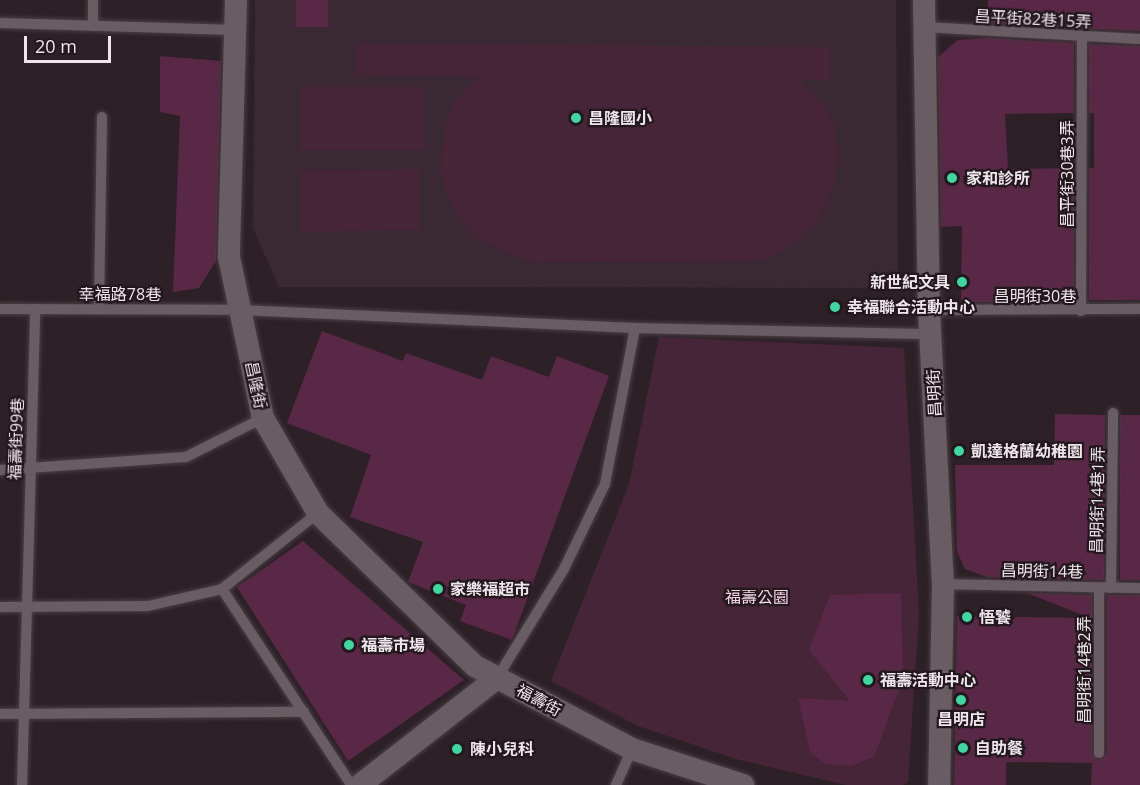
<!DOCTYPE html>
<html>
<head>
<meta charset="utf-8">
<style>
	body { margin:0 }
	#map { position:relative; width:1140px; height:785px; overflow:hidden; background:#2d2127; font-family:"Open Sans","Noto Sans TC",sans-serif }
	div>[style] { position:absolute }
	.built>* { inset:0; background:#3a2932 }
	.green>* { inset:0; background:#462538; transform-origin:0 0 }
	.building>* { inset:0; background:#592846; transform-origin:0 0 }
	.roads { filter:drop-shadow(0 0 2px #493f44) drop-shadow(0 0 2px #493f44) }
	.lane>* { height:10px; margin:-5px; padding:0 5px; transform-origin:5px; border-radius:5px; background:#6a5c63 }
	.street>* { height:22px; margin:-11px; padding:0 11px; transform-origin:11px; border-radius:11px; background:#6a5c63 }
	.dots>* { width:16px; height:16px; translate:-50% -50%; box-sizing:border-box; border:3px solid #23181e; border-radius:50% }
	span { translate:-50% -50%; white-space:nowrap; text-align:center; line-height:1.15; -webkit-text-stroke:4.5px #23181e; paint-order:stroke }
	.street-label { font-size:16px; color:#eee6ea }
	.poi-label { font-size:16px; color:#eee6ea; font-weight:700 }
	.left { translate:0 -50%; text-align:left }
	.right { translate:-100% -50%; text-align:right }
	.park-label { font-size:16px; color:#f6d4e6 }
	.scale { position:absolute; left:24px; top:36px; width:87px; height:27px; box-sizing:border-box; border:3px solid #eee6ea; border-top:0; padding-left:8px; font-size:18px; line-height:21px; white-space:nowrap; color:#eee6ea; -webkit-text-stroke:4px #23181e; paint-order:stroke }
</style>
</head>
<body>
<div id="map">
	<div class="built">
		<i style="clip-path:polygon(255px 0,896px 0,898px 288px,279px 287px,253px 228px)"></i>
	</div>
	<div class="green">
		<i style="clip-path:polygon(355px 43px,830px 47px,830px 80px,801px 80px,824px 104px,835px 125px,838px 147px,837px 180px,817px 222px,784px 251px,762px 261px,536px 262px,513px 256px,476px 238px,456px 216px,441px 176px,443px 134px,453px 103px,479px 77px,355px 75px)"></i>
		<i style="left:301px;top:87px;width:124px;height:63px"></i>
		<i style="left:420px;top:169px;width:61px;height:120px;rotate:89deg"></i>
		<i style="clip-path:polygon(659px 337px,904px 348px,919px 613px,908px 782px,903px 785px,846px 785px,736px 759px,638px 726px,551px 681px,629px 484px)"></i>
	</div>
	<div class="building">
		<i style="left:296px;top:0;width:32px;height:27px"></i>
		<i style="clip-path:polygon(988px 0,1140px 0,1140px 31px,987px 23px)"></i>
		<i style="clip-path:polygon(987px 38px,1074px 43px,1074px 113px,1005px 114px,1008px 169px,1074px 168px,1074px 302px,961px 302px,962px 226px,941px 227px,938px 57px,958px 40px)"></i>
		<i style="clip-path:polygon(1089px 44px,1140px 46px,1140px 300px,1089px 300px,1089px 168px,1094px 168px,1094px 113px,1089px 113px)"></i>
		<i style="clip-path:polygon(160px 56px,221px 61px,216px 261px,199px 288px,173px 292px,180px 116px,160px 112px)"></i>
		<i style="clip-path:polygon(322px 331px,403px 361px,406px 353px,482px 380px,491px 356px,549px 377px,557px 356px,609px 376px,512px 640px,460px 621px,466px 605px,408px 582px,423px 542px,350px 517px,371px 455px,287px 423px)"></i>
		<i style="clip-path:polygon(1055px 414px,1105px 415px,1104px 580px,987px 577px,965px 569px,957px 552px,955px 465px,1054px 465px)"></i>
		<i style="left:1120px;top:415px;width:20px;height:165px"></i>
		<i style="clip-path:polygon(303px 541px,464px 680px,348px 761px,237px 587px)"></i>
		<i style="clip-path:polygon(901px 593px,903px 678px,874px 757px,851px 766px,826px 764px,810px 752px,798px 698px,850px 701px,809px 650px,830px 595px)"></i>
		<i style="clip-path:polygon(1027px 593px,1092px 595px,1092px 753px,1098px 760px,1107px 753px,1107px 595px,1140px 595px,1140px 785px,1091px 785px,1092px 763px,1006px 762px,1006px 785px,954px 785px,957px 616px,1090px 618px)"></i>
	</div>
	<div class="roads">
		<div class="lane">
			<i style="left:93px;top:0;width:26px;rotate:90deg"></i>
			<i style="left:0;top:23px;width:236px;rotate:1.7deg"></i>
			<i style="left:924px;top:27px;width:216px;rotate:3.2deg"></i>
			<i style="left:99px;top:307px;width:190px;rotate:-89.1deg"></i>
			<i style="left:0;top:309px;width:240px;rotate:0.2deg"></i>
			<i style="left:240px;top:310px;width:395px;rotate:2.6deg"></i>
			<i style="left:635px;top:328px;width:159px;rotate:100.9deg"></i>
			<i style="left:605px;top:484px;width:94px;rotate:115.8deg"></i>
			<i style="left:564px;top:569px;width:128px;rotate:121.6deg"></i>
			<i style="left:929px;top:310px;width:211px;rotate:-0.3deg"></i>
			<i style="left:1081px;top:311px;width:274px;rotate:-89.8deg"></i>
			<i style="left:635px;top:328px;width:296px;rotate:1.2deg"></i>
			<i style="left:0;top:470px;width:186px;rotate:-4deg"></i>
			<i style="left:186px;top:457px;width:86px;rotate:-26.9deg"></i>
			<i style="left:943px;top:584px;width:197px;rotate:1.2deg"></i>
			<i style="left:1099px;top:588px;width:165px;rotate:90deg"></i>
			<i style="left:1111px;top:588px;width:175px;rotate:-89.3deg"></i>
			<i style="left:222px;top:589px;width:235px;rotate:56.6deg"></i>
			<i style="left:0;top:607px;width:148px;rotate:-0.4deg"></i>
			<i style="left:148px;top:606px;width:76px;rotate:-12.9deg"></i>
			<i style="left:222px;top:589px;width:122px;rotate:-38.4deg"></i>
			<i style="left:0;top:714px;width:304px;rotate:-0.4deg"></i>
			<i style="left:22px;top:785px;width:476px;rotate:-88.4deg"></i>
			<i style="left:616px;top:785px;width:39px;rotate:-66deg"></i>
		</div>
		<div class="street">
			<i style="left:236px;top:0;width:257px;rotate:91.6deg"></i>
			<i style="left:229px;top:257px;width:165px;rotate:78.1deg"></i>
			<i style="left:263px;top:418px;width:110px;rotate:59.9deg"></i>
			<i style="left:318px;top:513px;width:219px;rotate:44.3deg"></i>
			<i style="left:475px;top:666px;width:178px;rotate:27.9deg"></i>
			<i style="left:632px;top:749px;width:117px;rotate:18deg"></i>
			<i style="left:924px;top:0;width:310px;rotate:89.1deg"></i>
			<i style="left:929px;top:310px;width:274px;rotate:87.1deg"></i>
			<i style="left:943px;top:584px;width:201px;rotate:91.1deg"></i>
			<i style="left:360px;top:785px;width:174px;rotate:-38deg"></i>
		</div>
	</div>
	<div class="dots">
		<i style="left:576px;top:118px;background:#42d4a1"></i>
		<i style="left:952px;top:178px;background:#42d4a1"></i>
		<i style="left:962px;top:282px;background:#42d4a1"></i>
		<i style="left:835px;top:307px;background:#42d4a1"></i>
		<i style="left:959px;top:451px;background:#42d4a1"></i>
		<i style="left:438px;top:589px;background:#42d4a1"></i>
		<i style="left:967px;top:617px;background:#42d4a1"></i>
		<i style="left:349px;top:645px;background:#42d4a1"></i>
		<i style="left:868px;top:680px;background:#42d4a1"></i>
		<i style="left:961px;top:700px;background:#42d4a1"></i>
		<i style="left:963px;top:748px;background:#42d4a1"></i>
		<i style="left:457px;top:749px;background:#42d4a1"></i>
	</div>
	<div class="street-label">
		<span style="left:1033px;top:19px;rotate:3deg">昌平街82巷15弄</span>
		<span style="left:1067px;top:174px;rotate:-90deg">昌平街30巷3弄</span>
		<span style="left:120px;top:294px">幸福路78巷</span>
		<span style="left:1035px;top:296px">昌明街30巷</span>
		<span style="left:256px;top:385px;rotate:78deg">昌隆街</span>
		<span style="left:934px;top:393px;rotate:-93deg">昌明街</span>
		<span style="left:16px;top:439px;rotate:-88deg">福壽街99巷</span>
		<span style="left:1097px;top:500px;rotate:-89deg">昌明街14巷1弄</span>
		<span style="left:1042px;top:571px;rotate:1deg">昌明街14巷</span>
		<span style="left:1084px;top:670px;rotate:-90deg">昌明街14巷2弄</span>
		<span style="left:539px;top:700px;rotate:28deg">福壽街</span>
	</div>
	<div class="poi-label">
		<span class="left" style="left:588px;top:118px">昌隆國小</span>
		<span class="left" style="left:966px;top:178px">家和診所</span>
		<span class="right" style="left:950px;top:282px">新世紀文具</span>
		<span class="left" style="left:847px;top:307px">幸福聯合活動中心</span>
		<span class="left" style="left:971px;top:451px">凱達格蘭幼稚園</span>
		<span class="left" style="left:450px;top:589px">家樂福超市</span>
		<span class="left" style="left:979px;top:617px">悟饕</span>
		<span class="left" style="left:361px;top:645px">福壽市場</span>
		<span class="left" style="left:880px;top:680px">福壽活動中心</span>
		<span style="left:961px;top:719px">昌明店</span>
		<span class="left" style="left:975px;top:748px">自助餐</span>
		<span class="left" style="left:470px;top:749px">陳小兒科</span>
	</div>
	<div class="park-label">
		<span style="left:757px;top:597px">福壽公園</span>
	</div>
	<div class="scale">20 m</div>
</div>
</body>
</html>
